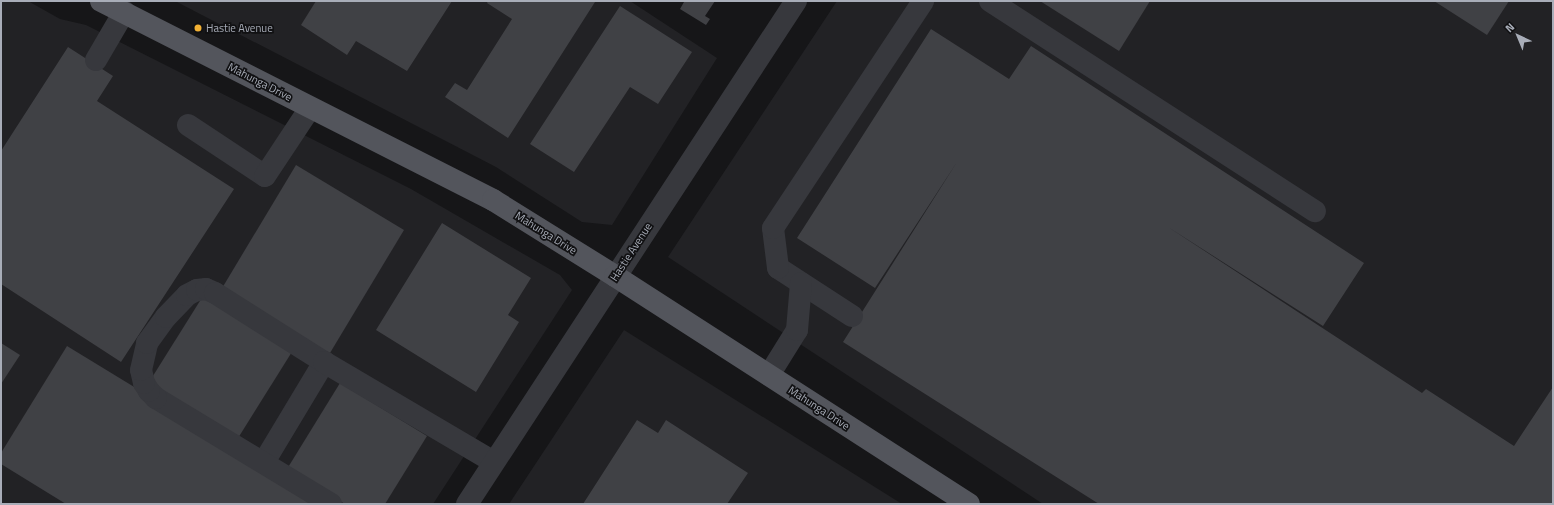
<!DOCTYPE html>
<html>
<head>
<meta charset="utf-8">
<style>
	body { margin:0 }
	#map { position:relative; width:1554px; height:505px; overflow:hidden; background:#161618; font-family:"Titillium Web",sans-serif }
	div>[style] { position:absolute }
	.built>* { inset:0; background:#222225 }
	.building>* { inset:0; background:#404145; transform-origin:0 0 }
	.minor>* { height:22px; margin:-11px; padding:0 11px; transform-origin:11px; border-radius:11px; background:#37383d }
	.major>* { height:22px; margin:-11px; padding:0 11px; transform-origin:11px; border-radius:11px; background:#53555c }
	.dots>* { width:11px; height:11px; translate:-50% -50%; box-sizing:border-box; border:2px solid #111113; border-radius:50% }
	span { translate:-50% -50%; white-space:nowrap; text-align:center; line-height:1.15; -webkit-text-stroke:3.5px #111113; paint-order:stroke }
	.poi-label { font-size:11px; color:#a8adb8 }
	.left { translate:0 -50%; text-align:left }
	.street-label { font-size:11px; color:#a8adb8 }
	.frame { position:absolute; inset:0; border:2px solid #a8adb8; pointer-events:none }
	.north { position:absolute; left:1498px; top:16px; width:40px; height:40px; -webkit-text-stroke:3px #111113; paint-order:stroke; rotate:316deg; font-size:11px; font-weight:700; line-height:16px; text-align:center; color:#a8adb8 }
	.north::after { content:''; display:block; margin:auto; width:14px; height:18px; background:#a8adb8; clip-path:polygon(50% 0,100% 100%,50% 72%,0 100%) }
</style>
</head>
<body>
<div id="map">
	<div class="built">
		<i style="clip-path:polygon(1px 1px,28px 1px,60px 19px,86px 25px,411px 189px,560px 275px,572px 290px,433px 504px,1px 504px)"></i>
		<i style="clip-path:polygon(175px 1px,630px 1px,717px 58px,612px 225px,582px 222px,496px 167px)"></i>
		<i style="clip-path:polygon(837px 1px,1553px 1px,1553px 504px,1043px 504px,668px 257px)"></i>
		<i style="clip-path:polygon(624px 330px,902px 504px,509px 504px)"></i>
	</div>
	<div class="building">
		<i style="clip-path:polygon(316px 1px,452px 1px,407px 71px,356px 41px,347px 55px,301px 25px)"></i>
		<i style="clip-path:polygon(488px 1px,595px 2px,508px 138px,445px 97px,455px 83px,467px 90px,512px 19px,487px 3px)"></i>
		<i style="clip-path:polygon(682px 1px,715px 1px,705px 16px,710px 19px,706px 25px,680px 9px,684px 2px)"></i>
		<i style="clip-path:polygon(1040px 1px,1150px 1px,1119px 51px)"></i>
		<i style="clip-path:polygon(1434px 1px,1509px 1px,1487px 35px)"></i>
		<i style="clip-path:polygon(620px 6px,692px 52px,658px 104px,630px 87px,574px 172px,530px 144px)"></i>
		<i style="clip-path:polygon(931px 29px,1009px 79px,1031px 46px,1364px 263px,1323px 326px,1168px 227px,1422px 393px,1426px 389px,1514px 446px,1553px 387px,1553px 504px,1099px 504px,843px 342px,957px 162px,875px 288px,797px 238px)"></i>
		<i style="clip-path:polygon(68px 47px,113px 76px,97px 101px,234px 189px,121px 362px,1px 284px,1px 151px)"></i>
		<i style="left:296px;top:165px;width:126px;height:151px;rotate:31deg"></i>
		<i style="clip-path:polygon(442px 223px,531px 278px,508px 315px,519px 322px,476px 392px,376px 330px)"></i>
		<i style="left:203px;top:296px;width:105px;height:103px;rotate:32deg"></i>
		<i style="clip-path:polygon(1px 343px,20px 355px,1px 384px)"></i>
		<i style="clip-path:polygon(67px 346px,326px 504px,66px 504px,1px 464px,1px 453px)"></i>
		<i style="clip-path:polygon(340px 383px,427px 436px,385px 504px,345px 504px,287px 469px)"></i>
		<i style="clip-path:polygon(637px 420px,658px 433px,666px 420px,748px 473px,727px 504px,583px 504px)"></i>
	</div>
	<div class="minor">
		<i style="left:990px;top:1px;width:387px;rotate:32.9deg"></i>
		<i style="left:96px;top:60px;width:56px;rotate:-59.7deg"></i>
		<i style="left:188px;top:125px;width:92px;rotate:33.5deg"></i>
		<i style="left:265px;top:176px;width:82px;rotate:-56.5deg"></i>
		<i style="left:852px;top:316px;width:88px;rotate:-147deg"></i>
		<i style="left:778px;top:268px;width:40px;rotate:-97.1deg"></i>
		<i style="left:773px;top:228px;width:272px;rotate:-56.5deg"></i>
		<i style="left:769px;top:375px;width:53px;rotate:-58.1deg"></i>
		<i style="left:797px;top:330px;width:47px;rotate:-85.1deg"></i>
		<i style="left:264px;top:462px;width:117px;rotate:-59deg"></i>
		<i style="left:331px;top:504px;width:205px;rotate:-148.8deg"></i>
		<i style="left:156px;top:398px;width:10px;rotate:-135deg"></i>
		<i style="left:149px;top:391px;width:9px;rotate:-122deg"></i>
		<i style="left:144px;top:383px;width:13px;rotate:-103deg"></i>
		<i style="left:141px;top:370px;width:28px;rotate:-77deg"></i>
		<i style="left:147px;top:343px;width:32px;rotate:-54deg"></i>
		<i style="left:166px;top:317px;width:30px;rotate:-46deg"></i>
		<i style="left:187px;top:295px;width:11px;rotate:-27deg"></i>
		<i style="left:197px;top:290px;width:9px;rotate:-6deg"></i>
		<i style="left:206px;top:289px;width:10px;rotate:24deg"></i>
		<i style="left:215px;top:293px;width:129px;rotate:32.3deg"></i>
		<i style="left:324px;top:362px;width:197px;rotate:30.5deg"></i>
		<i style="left:467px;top:504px;width:601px;rotate:-56.81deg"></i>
	</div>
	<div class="major">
		<i style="left:101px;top:1px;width:440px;rotate:26.9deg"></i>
		<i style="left:493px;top:200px;width:144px;rotate:31.9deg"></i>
		<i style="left:615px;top:276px;width:421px;rotate:32.8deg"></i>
	</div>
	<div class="dots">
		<i style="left:198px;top:28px;background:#f2b134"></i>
	</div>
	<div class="poi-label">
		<span class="left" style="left:206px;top:28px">Hastie Avenue</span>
	</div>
	<div class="street-label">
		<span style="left:260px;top:82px;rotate:27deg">Mahunga Drive</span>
		<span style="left:546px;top:233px;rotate:32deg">Mahunga Drive</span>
		<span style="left:631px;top:252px;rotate:-57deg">Hastie Avenue</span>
		<span style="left:819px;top:408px;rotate:33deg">Mahunga Drive</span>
	</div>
	<div class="frame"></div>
	<div class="north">N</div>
</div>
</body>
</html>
